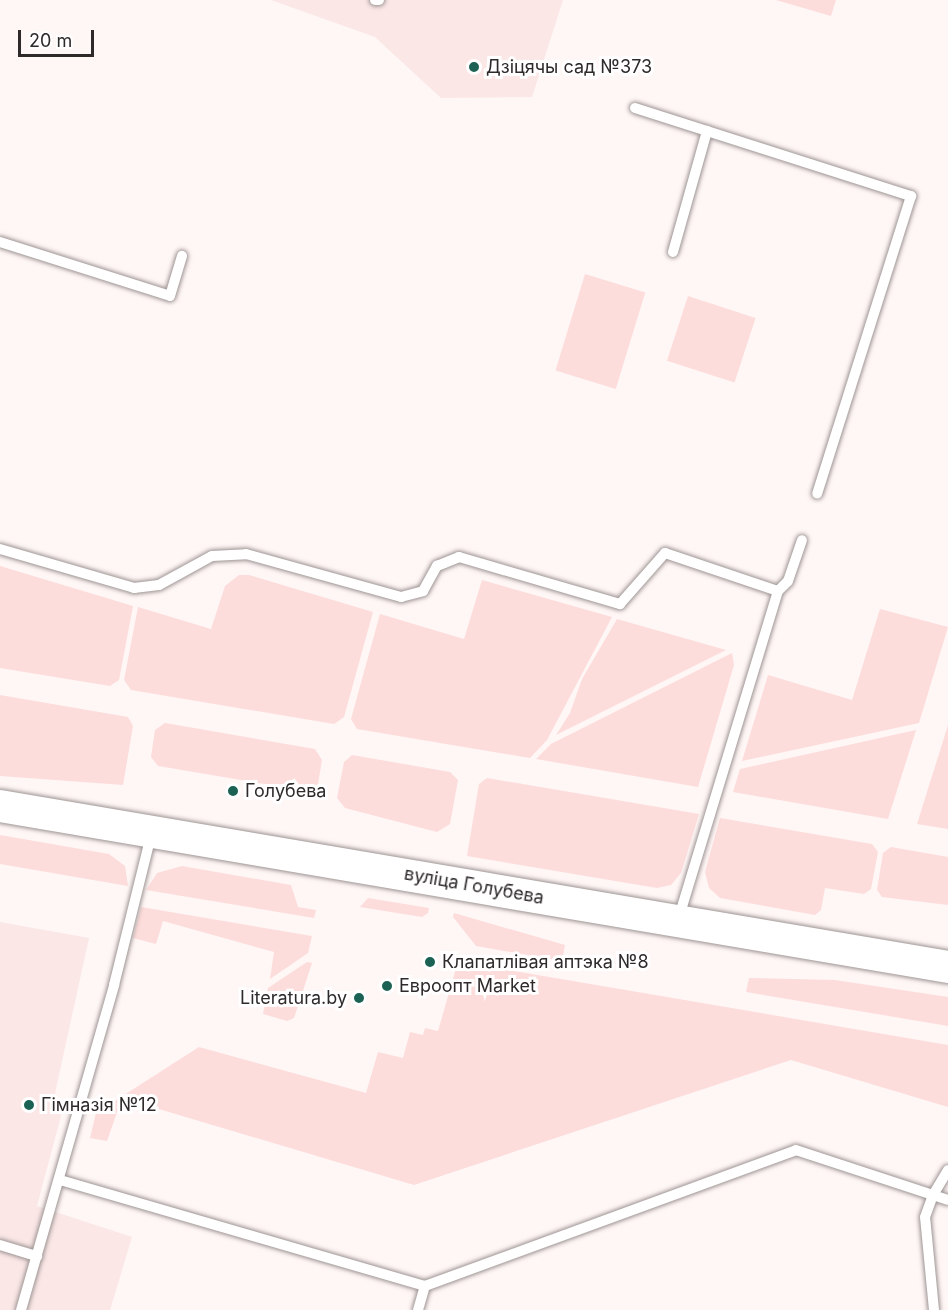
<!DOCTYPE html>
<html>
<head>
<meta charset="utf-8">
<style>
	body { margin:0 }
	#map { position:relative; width:948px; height:1310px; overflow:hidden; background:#fff6f6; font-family:Inter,sans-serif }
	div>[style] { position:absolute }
	.built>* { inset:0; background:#fae7e6 }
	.green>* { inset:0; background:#fddddb; transform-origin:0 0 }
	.roads { filter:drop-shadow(0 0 2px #9e9594) drop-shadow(0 0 2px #9e9594) }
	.lane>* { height:10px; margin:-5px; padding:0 5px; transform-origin:5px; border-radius:5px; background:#fff }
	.secondary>* { height:32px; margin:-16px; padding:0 16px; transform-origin:16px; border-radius:16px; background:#fff }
	.dots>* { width:16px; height:16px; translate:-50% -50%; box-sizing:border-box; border:3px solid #fff; border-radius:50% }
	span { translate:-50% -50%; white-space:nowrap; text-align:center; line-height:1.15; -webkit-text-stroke:6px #fff; paint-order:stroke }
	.poi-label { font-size:18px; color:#2e2a2a }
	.left { translate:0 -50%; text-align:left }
	.right { translate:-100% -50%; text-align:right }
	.street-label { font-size:18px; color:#2e2a2a }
	.scale { position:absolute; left:18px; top:30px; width:76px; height:27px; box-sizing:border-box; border:3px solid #2e2a2a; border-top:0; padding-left:8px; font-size:18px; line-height:21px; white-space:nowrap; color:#2e2a2a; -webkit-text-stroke:4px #fff; paint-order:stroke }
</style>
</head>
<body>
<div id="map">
	<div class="built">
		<i style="clip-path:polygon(271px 0,563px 0,532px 97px,441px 98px,375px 37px)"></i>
		<i style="clip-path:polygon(0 922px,89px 938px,55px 1093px,61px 1116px,37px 1206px,132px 1237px,110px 1310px,0 1310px)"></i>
	</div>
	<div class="green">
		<i style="clip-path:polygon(776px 0,836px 0,831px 16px)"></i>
		<i style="left:585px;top:274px;width:63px;height:101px;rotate:17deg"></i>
		<i style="left:688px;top:296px;width:71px;height:68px;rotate:18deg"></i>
		<i style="clip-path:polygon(0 566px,133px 606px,119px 680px,110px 686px,0 668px)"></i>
		<i style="clip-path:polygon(239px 575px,249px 575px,373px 612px,344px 717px,334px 724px,131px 690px,124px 680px,138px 607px,211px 629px,225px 586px)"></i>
		<i style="clip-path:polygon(482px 580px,612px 617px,547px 740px,530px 758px,357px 729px,351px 719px,380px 614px,464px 639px)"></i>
		<i style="clip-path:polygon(880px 609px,948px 627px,919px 723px,742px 761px,768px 675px,852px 700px)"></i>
		<i style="clip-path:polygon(617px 619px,726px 650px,556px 735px,570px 713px,582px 679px)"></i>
		<i style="clip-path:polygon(732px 653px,734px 665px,698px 787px,536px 759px,551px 744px)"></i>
		<i style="clip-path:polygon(0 695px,128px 717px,133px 726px,123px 785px,0 776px)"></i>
		<i style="clip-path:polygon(165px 723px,315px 749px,322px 760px,318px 784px,306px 791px,158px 766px,151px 757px,155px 730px)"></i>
		<i style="clip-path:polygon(948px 725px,948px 829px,917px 824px)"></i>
		<i style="clip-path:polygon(916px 730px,888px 819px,733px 792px,740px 769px)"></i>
		<i style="clip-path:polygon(352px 755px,450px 772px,458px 780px,450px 824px,437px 832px,345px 808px,337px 798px,344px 762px)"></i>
		<i style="clip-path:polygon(487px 778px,699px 814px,681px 873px,671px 885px,657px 888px,467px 856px,479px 784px)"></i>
		<i style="clip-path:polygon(720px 818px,872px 844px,878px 852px,871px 889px,864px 894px,825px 888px,821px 910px,815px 915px,720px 898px,709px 888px,705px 872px)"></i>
		<i style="clip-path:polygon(0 835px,109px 854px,125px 866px,128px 886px,0 864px)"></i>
		<i style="clip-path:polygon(891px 847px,948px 857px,948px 905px,882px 897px,877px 890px,883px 853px)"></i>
		<i style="clip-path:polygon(182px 866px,291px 885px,298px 907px,316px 910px,314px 918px,146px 890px,157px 873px)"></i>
		<i style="clip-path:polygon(368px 898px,429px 908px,428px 913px,422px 917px,360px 907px)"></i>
		<i style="clip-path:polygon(141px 907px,312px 936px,308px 953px,270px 979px,274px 952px,163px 921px,156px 944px,133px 938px)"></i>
		<i style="clip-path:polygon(454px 913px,565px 945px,562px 961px,476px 946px,453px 917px)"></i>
		<i style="clip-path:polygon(307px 962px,312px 963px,294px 1018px,287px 1021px,263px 1014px,268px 988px)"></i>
		<i style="clip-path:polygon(473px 964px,948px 1045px,948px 1107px,791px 1060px,414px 1185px,122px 1098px,107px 1141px,90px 1138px,96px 1113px,199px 1047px,366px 1093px,378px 1052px,403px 1058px,410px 1032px,423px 1035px,425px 1028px,438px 1031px,457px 965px,471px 969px)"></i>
		<i style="clip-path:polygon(749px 978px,835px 980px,948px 997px,948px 1026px,746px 992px)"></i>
	</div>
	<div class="roads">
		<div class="lane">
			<i style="left:375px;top:0;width:4px"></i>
			<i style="left:635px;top:108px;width:290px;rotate:17.7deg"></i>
			<i style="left:911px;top:196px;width:312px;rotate:107.5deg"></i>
			<i style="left:0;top:242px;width:178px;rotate:17.6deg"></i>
			<i style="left:170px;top:296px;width:42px;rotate:-73.3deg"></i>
			<i style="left:673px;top:252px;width:126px;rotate:-74.3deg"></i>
			<i style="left:0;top:549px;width:140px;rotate:16.2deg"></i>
			<i style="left:134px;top:588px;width:25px;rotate:-7deg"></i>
			<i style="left:159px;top:585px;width:60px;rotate:-28.7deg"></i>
			<i style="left:212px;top:556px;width:34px;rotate:-3deg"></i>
			<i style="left:246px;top:554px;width:161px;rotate:15.5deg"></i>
			<i style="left:401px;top:597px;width:23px;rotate:-15deg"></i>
			<i style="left:423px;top:591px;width:29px;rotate:-61deg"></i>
			<i style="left:437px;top:566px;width:24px;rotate:-22deg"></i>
			<i style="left:459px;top:557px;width:168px;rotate:16.3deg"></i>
			<i style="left:620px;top:604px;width:68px;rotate:-48.6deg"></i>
			<i style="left:665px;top:553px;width:119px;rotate:18.6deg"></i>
			<i style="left:678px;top:920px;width:344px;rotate:-73.1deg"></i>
			<i style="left:778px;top:591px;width:14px;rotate:-45deg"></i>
			<i style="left:788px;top:581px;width:43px;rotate:-71.1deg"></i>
			<i style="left:60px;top:1180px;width:380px;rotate:16.2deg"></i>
			<i style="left:425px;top:1286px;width:395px;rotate:-20.1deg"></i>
			<i style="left:796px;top:1150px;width:160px;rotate:18.2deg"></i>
			<i style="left:0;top:1245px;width:39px;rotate:17deg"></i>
			<i style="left:21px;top:1310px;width:338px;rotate:-74deg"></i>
			<i style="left:114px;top:985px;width:154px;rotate:-76.1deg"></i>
			<i style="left:418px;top:1310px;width:25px;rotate:-74deg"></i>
			<i style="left:934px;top:1310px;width:93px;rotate:-95.5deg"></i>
			<i style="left:925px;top:1217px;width:23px;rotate:-70deg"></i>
			<i style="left:933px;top:1195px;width:29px;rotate:-59deg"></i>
		</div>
		<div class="secondary">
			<i style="left:0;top:806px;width:962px;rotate:9.64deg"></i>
		</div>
	</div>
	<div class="dots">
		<i style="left:474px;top:67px;background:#1b6255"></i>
		<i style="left:233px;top:791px;background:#1b6255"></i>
		<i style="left:430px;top:962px;background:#1b6255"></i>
		<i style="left:387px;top:986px;background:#1b6255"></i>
		<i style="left:359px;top:998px;background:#1b6255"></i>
		<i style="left:29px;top:1105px;background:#1b6255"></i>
	</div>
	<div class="poi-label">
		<span class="left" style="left:486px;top:67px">Дзіцячы сад №373</span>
		<span class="left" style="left:245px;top:791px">Голубева</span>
		<span class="left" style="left:442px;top:962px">Клапатлівая аптэка №8</span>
		<span class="left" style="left:399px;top:986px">Евроопт Market</span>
		<span class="right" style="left:347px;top:998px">Literatura.by</span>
		<span class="left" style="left:41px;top:1105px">Гімназія №12</span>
	</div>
	<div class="street-label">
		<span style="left:474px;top:886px;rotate:10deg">вуліца Голубева</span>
	</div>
	<div class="scale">20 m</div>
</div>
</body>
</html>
